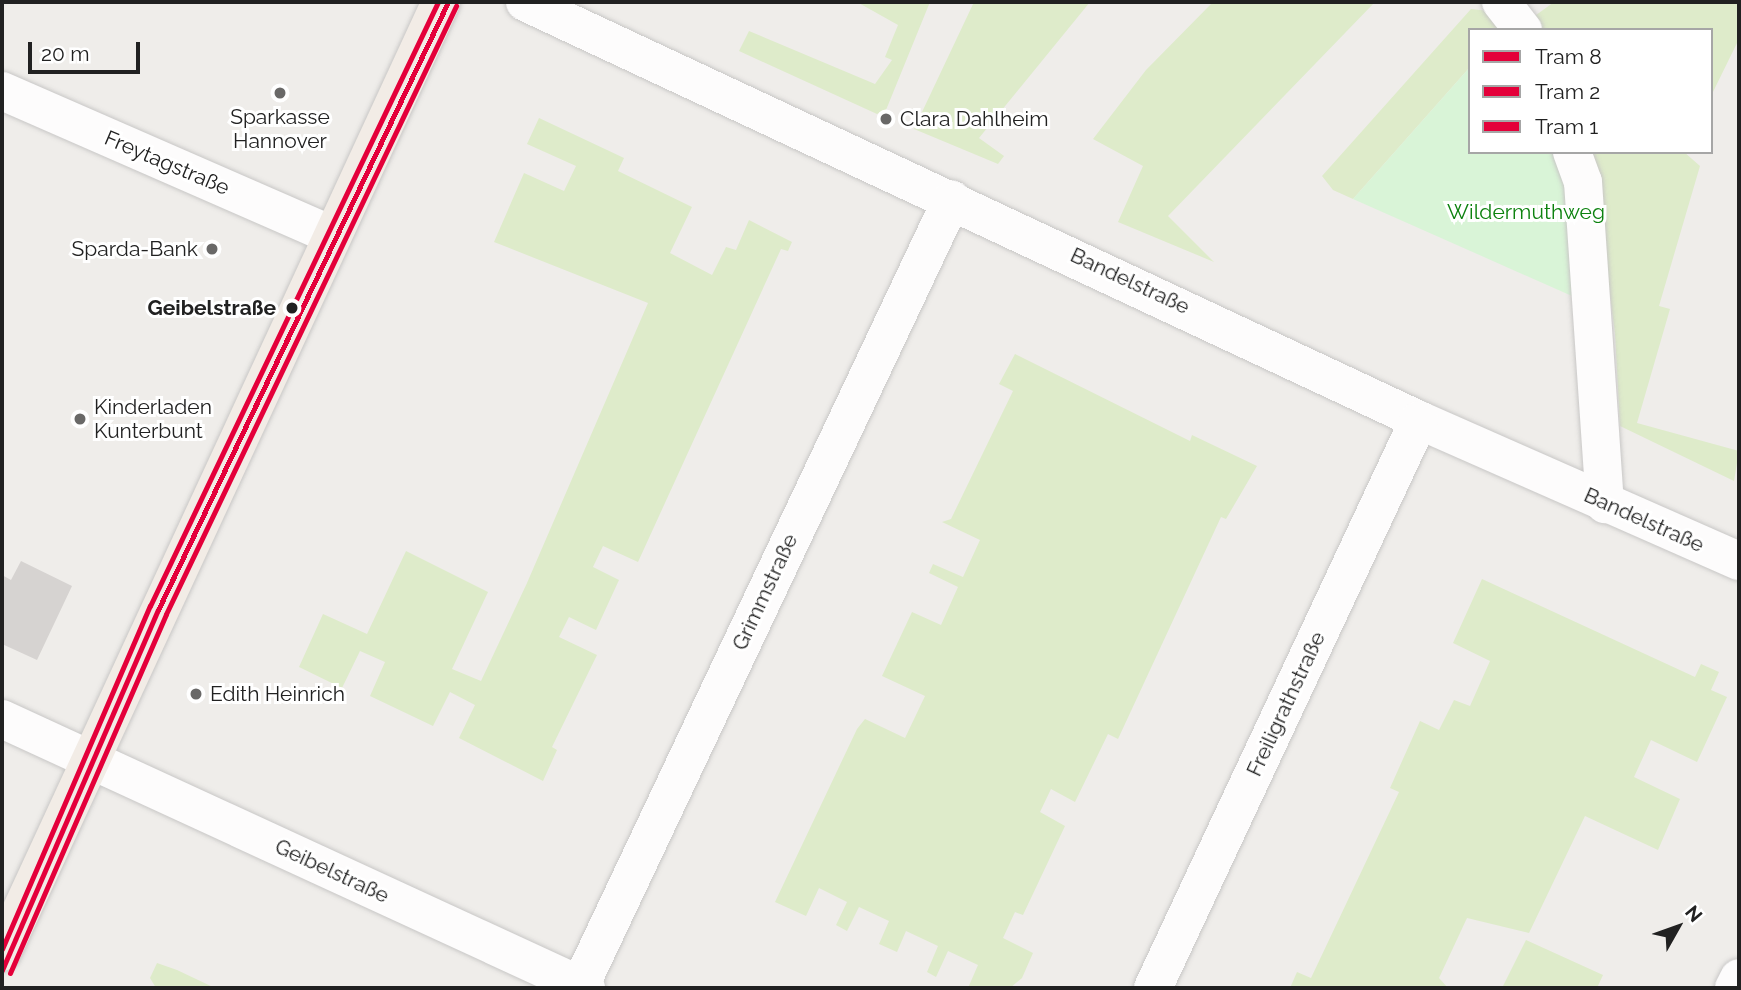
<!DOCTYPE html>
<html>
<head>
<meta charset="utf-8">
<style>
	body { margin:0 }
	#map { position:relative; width:1741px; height:990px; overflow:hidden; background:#efedea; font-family:Raleway,sans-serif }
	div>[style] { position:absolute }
	.grass>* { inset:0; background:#deebca }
	.park>* { inset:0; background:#d9f4d7 }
	.building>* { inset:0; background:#d6d3d1 }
	.roads { filter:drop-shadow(0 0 2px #c8c7c6) drop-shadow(0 0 2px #c8c7c6) }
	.minor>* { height:38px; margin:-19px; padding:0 19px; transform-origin:19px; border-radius:19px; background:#fdfcfc }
	.major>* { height:38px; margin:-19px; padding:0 19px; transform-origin:19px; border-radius:19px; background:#f2ece6 }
	.tram-1>* { height:5px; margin:-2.5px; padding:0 2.5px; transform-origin:2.5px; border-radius:2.5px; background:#e4003a }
	.tram-2>* { height:5px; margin:-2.5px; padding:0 2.5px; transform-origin:2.5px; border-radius:2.5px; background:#e4003a }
	.tram-3>* { height:5px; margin:-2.5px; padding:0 2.5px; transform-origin:2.5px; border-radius:2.5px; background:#e4003a }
	.dots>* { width:19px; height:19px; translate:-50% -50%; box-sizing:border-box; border:4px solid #fff; border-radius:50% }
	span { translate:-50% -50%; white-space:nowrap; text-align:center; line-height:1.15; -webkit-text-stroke:6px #fff; paint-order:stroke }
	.poi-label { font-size:21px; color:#212121 }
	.left { translate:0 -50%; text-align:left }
	.right { translate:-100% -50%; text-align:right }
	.street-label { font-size:21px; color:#212121 }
	.park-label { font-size:21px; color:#0d820f }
	.stop-label { font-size:21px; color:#212121; font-weight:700 }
	.frame { position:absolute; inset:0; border:4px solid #212121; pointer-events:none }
	.legend { position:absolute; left:1468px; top:28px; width:245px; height:126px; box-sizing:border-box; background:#fff; border:2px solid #a6a6a6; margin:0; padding:9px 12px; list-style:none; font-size:21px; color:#212121 }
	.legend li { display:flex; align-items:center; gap:14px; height:35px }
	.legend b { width:35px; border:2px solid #a6a6a6 }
	.north { position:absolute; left:1643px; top:892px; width:70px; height:70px; -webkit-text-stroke:5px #fff; paint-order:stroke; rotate:50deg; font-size:19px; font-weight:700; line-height:28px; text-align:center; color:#212121 }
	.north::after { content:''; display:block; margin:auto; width:24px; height:32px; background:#212121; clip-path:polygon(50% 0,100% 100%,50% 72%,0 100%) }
	.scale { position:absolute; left:28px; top:42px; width:112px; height:32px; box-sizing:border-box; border:4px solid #212121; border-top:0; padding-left:9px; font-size:21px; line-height:24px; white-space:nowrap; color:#212121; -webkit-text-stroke:5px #fff; paint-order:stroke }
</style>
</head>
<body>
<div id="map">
	<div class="grass">
		<i style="clip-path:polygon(857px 2px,930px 2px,886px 110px,877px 114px,739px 51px,749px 31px,875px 84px,892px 60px,885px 57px,898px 25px)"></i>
		<i style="clip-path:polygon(974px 2px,1090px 2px,979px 138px,1004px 156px,998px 164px,914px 129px)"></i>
		<i style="clip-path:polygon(1213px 2px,1375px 2px,1168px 216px,1214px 262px,1118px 222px,1143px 166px,1093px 139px,1146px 70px)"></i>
		<i style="clip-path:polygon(1554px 2px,1739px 2px,1739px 39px,1711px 96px,1711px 30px,1541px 30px,1532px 18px)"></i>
		<i style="clip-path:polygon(1471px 9px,1517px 14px,1502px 30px,1470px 30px,1470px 67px,1353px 199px,1333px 190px,1322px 176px)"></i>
		<i style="clip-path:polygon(539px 118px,624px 158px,618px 171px,692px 207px,670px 253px,712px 275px,726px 247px,736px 250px,749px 220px,792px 242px,788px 251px,781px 249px,638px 562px,603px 546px,593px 567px,619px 580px,596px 630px,569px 617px,559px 637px,597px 655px,552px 747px,557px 750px,543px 781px,459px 738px,475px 705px,450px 692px,433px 726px,370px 696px,385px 662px,360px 651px,342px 688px,299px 667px,323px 614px,367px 634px,406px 551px,488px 592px,452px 669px,481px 681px,527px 583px,648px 303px,494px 242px,524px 173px,564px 191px,576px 166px,527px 144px)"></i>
		<i style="clip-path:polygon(1592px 152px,1684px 152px,1700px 166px,1659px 306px,1670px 309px,1637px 423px,1739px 451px,1734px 481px,1620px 426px,1615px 334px)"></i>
		<i style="clip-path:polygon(1015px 354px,1190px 441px,1192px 435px,1257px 466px,1226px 519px,1221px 517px,1118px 739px,1108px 734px,1075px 802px,1051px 789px,1040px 812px,1065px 826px,1023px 915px,1015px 912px,1003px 938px,1033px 953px,1022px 978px,1010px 988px,968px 988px,978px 965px,948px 951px,936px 977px,927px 972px,938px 946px,906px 931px,897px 952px,879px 944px,889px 921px,859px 907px,847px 931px,836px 925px,847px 902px,819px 888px,806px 916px,775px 902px,857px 729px,865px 719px,905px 738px,925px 696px,882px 676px,912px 612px,941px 625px,958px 587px,929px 573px,933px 564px,963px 577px,980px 540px,942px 522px,951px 519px,1013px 391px,999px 384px)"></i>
		<i style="clip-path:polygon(1482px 579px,1695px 677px,1701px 664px,1719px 672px,1711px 690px,1727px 697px,1697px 762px,1651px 740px,1634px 777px,1680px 799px,1658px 850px,1585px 816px,1529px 933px,1467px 918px,1439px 978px,1448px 988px,1290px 988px,1297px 972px,1311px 978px,1399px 792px,1390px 788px,1420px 721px,1439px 730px,1454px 700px,1470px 706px,1490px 661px,1453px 643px)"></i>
		<i style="clip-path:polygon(1526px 940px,1603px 975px,1597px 988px,1490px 988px,1502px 988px)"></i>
		<i style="clip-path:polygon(157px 963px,177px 970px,215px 988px,156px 988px,150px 978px)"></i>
	</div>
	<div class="park">
		<i style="clip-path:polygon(1470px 67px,1470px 152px,1572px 152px,1590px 304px,1353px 199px)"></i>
	</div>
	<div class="building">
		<i style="clip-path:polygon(21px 561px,72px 586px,37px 660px,2px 644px,2px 575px,11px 580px)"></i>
	</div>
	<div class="roads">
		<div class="minor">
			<i style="left:525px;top:2px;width:987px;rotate:25.06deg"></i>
			<i style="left:1419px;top:420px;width:350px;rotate:23.8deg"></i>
			<i style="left:1501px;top:2px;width:36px;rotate:52deg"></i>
			<i style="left:2px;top:91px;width:360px;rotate:23.6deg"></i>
			<i style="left:1572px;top:152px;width:32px;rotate:70deg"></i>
			<i style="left:1583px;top:182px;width:323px;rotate:86.1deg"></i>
			<i style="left:2px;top:719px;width:643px;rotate:24.73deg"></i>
			<i style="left:580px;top:986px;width:870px;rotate:-64.7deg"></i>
			<i style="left:1153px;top:988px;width:627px;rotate:-64.91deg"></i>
			<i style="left:1734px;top:988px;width:11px;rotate:-63deg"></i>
		</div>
		<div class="major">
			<i style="left:2px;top:952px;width:1047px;rotate:-65.2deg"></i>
		</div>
	</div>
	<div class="tram-1">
		<i style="left:2px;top:970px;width:392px;rotate:-66.6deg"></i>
		<i style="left:158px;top:610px;width:674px;rotate:-64.5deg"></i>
	</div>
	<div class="tram-2">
		<i style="left:10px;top:973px;width:391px;rotate:-66.5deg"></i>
		<i style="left:166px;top:614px;width:674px;rotate:-64.5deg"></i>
	</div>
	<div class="tram-3">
		<i style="left:2px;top:949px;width:374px;rotate:-66.7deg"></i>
		<i style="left:150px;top:606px;width:669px;rotate:-64.51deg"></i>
	</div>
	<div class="dots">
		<i style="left:280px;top:93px;background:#696867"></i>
		<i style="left:886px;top:119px;background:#696867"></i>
		<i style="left:212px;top:249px;background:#696867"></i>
		<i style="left:292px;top:308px;background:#212121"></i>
		<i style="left:80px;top:419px;background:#696867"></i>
		<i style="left:196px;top:694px;background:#696867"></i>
	</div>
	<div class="poi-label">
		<span style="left:280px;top:129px">Sparkasse<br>Hannover</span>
		<span class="left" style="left:900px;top:119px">Clara Dahlheim</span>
		<span class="right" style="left:198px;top:249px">Sparda-Bank</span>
		<span class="left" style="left:94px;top:419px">Kinderladen<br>Kunterbunt</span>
		<span class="left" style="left:210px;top:694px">Edith Heinrich</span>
	</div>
	<div class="street-label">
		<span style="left:167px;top:163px;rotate:23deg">Freytagstraße</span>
		<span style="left:1130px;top:281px;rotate:25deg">Bandelstraße</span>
		<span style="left:1644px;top:520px;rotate:24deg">Bandelstraße</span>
		<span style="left:765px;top:592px;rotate:-65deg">Grimmstraße</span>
		<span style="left:1286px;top:704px;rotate:-65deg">Freiligrathstraße</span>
		<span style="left:332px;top:871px;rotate:25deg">Geibelstraße</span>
	</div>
	<div class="park-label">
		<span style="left:1526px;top:212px">Wildermuthweg</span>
	</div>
	<div class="stop-label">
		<span class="right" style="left:276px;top:308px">Geibelstraße</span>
	</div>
	<div class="frame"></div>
	<ul class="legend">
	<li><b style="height:9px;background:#e4003a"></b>Tram 8</li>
	<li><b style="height:9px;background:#e4003a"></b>Tram 2</li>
	<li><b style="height:9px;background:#e4003a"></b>Tram 1</li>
	</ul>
	<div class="north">N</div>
	<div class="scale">20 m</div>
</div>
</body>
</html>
